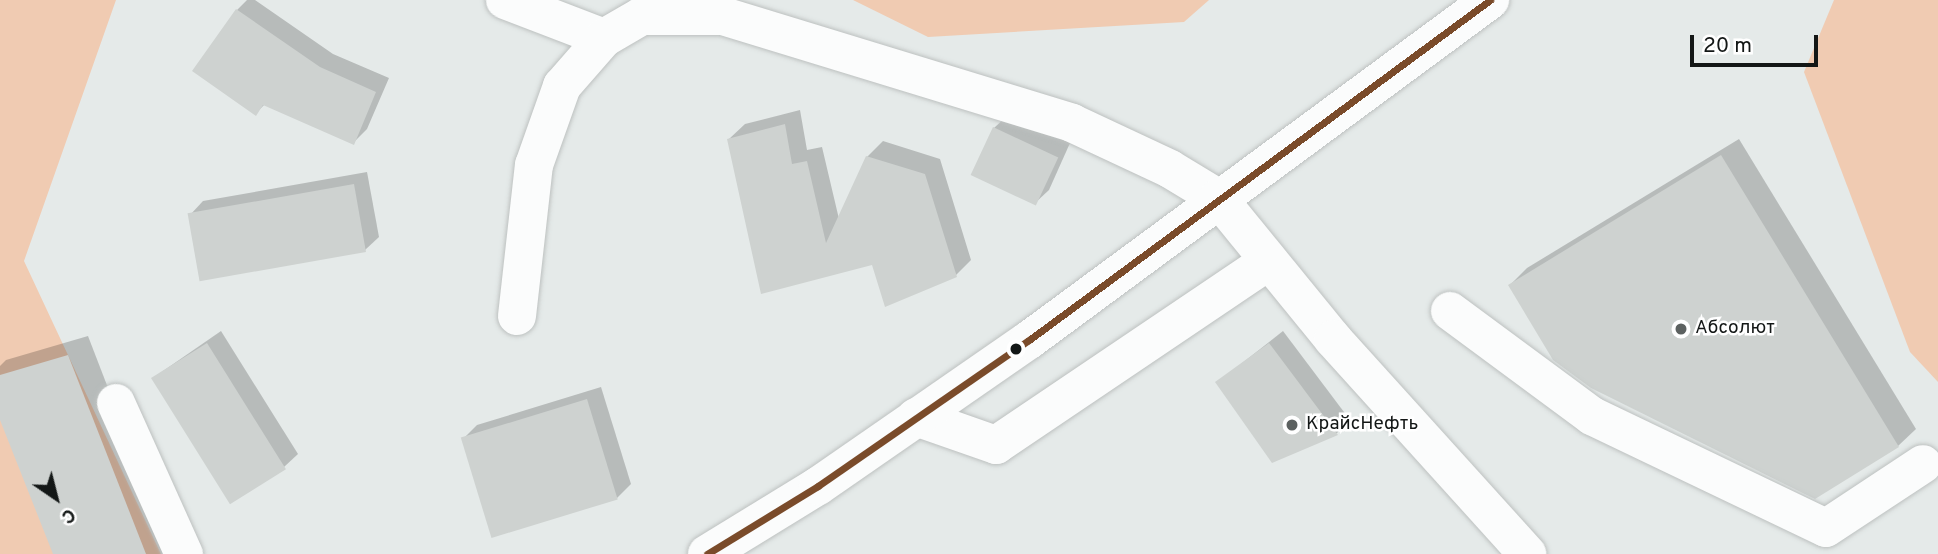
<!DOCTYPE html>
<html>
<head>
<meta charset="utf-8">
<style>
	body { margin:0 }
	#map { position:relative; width:1938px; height:554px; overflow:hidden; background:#e5eae9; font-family:Overpass,sans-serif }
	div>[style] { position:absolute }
	.green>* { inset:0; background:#f0cbb2 }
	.shadow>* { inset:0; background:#0003 }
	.building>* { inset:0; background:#ced2d0; transform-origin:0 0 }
	.roads { filter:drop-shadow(0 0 2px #bdc1c0) drop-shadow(0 0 2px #bdc1c0) }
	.minor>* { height:38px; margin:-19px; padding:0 19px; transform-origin:19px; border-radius:19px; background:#fbfcfc }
	.major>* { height:38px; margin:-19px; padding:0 19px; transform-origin:19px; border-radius:19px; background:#fbfcfc }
	.bus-1>* { height:7px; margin:-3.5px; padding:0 3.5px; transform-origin:3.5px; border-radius:3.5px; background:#7a4b2a }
	.dots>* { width:19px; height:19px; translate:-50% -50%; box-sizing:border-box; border:4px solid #fff; border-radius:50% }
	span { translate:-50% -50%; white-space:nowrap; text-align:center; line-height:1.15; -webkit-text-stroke:5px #fff; paint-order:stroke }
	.poi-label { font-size:19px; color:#131716 }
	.left { translate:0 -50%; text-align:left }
	.north { position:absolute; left:21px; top:463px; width:70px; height:70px; -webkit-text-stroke:5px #fff; paint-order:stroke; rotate:145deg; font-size:19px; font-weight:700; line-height:28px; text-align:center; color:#131716 }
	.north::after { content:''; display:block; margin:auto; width:24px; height:32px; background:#131716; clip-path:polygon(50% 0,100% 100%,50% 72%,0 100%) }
	.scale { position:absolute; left:1690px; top:35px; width:128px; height:32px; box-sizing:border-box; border:4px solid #131716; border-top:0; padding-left:9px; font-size:21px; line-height:24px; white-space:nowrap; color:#131716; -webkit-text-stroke:5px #fff; paint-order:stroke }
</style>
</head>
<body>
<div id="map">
	<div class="green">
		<i style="clip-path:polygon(0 0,116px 0,24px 261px,161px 554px,0 554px)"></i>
		<i style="clip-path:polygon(853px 0,1209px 0,1184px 22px,928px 37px)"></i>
		<i style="clip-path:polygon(1834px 0,1938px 0,1938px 382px,1910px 352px,1804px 72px)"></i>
	</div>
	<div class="shadow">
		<i style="clip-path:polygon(247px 0,255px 0,333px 54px,389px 78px,367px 129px,354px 142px,265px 104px,256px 113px,237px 10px)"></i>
		<i style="clip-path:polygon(800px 110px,807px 150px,822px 147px,839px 219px,867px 157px,883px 141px,940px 159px,971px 260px,956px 275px,873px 263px,762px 292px,729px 139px,745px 124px)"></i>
		<i style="clip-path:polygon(1008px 115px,1070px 143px,1049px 190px,1035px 203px,994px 128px)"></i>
		<i style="clip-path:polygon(1739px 139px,1916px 429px,1898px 446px,1510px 285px,1527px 268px)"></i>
		<i style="clip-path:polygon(367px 172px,379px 237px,365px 250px,190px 215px,203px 201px)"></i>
		<i style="clip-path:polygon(221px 331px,298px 454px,284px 467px,153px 378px)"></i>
		<i style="clip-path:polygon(1283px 331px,1350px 420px,1337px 433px,1273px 461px,1218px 382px)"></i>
		<i style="clip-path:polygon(88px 336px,172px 554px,55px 554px,0 415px,0 366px,6px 360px)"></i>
		<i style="clip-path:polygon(601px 387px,631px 484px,617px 498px,463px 439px,477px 425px)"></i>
	</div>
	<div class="building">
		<i style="clip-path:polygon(236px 9px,320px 67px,376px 92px,354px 145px,263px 105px,256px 116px,192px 71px)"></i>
		<i style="clip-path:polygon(785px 124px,792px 164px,807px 161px,826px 243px,866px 156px,925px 174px,957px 277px,885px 307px,872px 265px,761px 294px,727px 139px)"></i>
		<i style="left:993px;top:127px;width:72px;height:53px;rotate:25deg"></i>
		<i style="clip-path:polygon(1721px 155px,1899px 447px,1815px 499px,1591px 388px,1553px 360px,1508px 285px)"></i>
		<i style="left:354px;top:184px;width:69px;height:169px;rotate:80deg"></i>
		<i style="left:207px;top:343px;width:149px;height:66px;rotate:58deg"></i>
		<i style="clip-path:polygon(1269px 343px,1338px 435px,1272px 463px,1215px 382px)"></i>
		<i style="clip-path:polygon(68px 355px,146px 554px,53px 554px,0 420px,0 375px)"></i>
		<i style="left:587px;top:399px;width:105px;height:132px;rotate:73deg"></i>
	</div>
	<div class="roads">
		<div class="minor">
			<i style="left:505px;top:0;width:106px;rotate:21deg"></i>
			<i style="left:1450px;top:311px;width:177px;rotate:36.5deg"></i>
			<i style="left:1592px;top:416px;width:259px;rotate:25.6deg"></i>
			<i style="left:1826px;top:528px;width:116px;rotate:-33.4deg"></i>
			<i style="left:517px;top:316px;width:152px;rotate:-83.6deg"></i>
			<i style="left:534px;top:165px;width:84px;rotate:-70.5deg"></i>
			<i style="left:562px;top:86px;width:64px;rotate:-48.8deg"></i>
			<i style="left:604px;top:38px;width:44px;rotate:-30.1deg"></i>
			<i style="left:642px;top:16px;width:81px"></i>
			<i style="left:723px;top:16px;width:365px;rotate:17deg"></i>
			<i style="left:1072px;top:123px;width:108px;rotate:25.1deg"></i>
			<i style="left:1170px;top:169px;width:56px;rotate:31.1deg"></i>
			<i style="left:1218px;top:198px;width:182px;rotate:50.8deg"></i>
			<i style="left:1333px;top:339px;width:290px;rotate:47.9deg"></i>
			<i style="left:116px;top:403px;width:166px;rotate:65.8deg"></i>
			<i style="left:916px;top:417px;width:85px;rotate:19.3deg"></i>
			<i style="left:996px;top:445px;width:329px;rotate:-34deg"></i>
		</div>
		<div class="major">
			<i style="left:707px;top:554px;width:130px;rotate:-31.5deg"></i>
			<i style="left:818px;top:486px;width:257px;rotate:-34.7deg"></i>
			<i style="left:1029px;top:340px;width:573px;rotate:-36.41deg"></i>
		</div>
	</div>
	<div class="bus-1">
		<i style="left:707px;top:554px;width:130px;rotate:-31.5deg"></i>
		<i style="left:818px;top:486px;width:257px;rotate:-34.7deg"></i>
		<i style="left:1029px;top:340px;width:573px;rotate:-36.41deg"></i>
	</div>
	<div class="dots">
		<i style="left:1681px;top:329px;background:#5c6160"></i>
		<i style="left:1016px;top:349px;background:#131716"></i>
		<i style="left:1292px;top:425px;background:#5c6160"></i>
	</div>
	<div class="poi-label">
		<span class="left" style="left:1695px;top:329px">Абсолют</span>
		<span class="left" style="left:1306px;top:425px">КрайсНефть</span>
	</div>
	<div class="north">С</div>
	<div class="scale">20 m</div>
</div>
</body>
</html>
